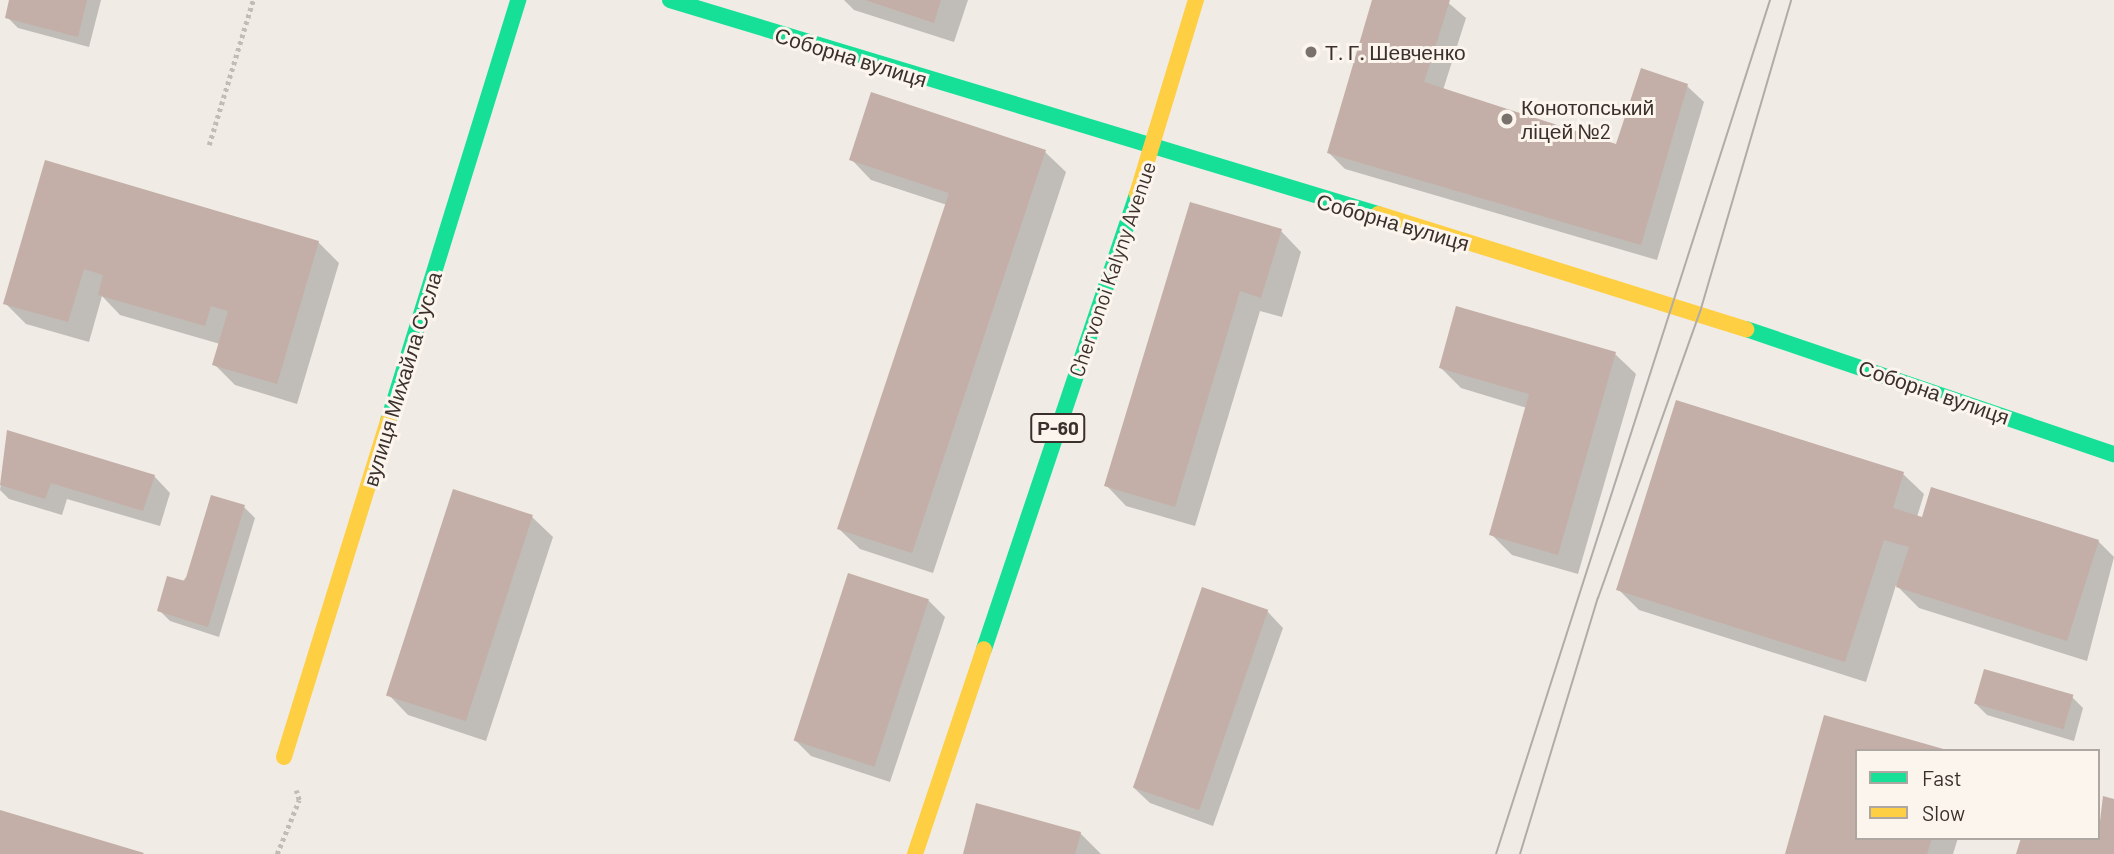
<!DOCTYPE html>
<html>
<head>
<meta charset="utf-8">
<style>
	body { margin:0 }
	#map { position:relative; width:2114px; height:854px; overflow:hidden; background:#f0ebe5; font-family:Barlow,sans-serif }
	div>[style] { position:absolute }
	.shadow>* { inset:0; background:#0003 }
	.building>* { inset:0; background:#c3afa7; transform-origin:0 0 }
	.path>* { height:4.5px; margin-top:-2.25px; transform-origin:0; background:repeating-linear-gradient(90deg,#c2bbb6 0 3.5px,transparent 0 7px) }
	.fast>* { height:16px; margin:-8px; padding:0 8px; transform-origin:8px; border-radius:8px; background:#16e098 }
	.slow>* { height:16px; margin:-8px; padding:0 8px; transform-origin:8px; border-radius:8px; background:#ffcf43 }
	.tram>* { height:2px; margin:-1px; padding:0 1px; transform-origin:1px; border-radius:1px; background:#b1aca8 }
	.dots>* { width:19px; height:19px; translate:-50% -50%; box-sizing:border-box; border:4px solid #fbf5ee; border-radius:50% }
	span { translate:-50% -50%; white-space:nowrap; text-align:center; line-height:1.15; -webkit-text-stroke:6px #fbf5ee; paint-order:stroke }
	.shield-label span { padding:2px 5px; background:#fbf5ee; border:2px solid; border-radius:5px; -webkit-text-stroke-width:0 }
	.shield-label { font-size:19px; color:#3b302b; font-weight:700 }
	.poi-label { font-size:21px; color:#3b302b }
	.left { translate:0 -50%; text-align:left }
	.street-label { font-size:21px; color:#3b302b }
	.legend { position:absolute; left:1855px; top:749px; width:245px; height:91px; box-sizing:border-box; background:#fbf5ee; border:2px solid #aea6a0; margin:0; padding:9px 12px; list-style:none; font-size:21px; color:#3b302b }
	.legend li { display:flex; align-items:center; gap:14px; height:35px }
	.legend b { width:35px; border:2px solid #aea6a0 }
</style>
</head>
<body>
<div id="map">
	<div class="shadow">
		<i style="clip-path:polygon(11px 0,101px 0,89px 47px,18px 28px,7px 17px)"></i>
		<i style="clip-path:polygon(844px 0,968px 0,954px 42px,854px 10px)"></i>
		<i style="clip-path:polygon(1374px 0,1445px 0,1466px 18px,1443px 90px,1617px 146px,1687px 86px,1704px 102px,1657px 260px,1345px 169px,1329px 153px)"></i>
		<i style="clip-path:polygon(1045px 152px,1066px 172px,933px 573px,860px 549px,839px 529px,947px 205px,871px 180px,851px 159px)"></i>
		<i style="clip-path:polygon(46px 162px,318px 242px,339px 263px,297px 404px,235px 385px,214px 364px,220px 344px,120px 315px,102px 296px,89px 342px,26px 324px,5px 303px)"></i>
		<i style="clip-path:polygon(1281px 231px,1301px 252px,1282px 317px,1260px 311px,1195px 526px,1126px 506px,1106px 485px)"></i>
		<i style="clip-path:polygon(1615px 354px,1636px 374px,1578px 574px,1512px 555px,1491px 534px,1527px 408px,1461px 388px,1441px 368px)"></i>
		<i style="clip-path:polygon(8px 432px,154px 476px,170px 493px,160px 526px,67px 499px,62px 515px,9px 499px,0 490px)"></i>
		<i style="clip-path:polygon(1903px 474px,1924px 494px,1917px 517px,2098px 541px,2114px 557px,2087px 661px,1919px 608px,1896px 585px,1866px 682px,1639px 610px,1618px 589px)"></i>
		<i style="clip-path:polygon(244px 507px,255px 518px,219px 637px,170px 621px,159px 610px)"></i>
		<i style="clip-path:polygon(532px 517px,553px 537px,486px 741px,408px 715px,388px 694px)"></i>
		<i style="clip-path:polygon(928px 600px,945px 617px,890px 782px,811px 756px,795px 740px)"></i>
		<i style="clip-path:polygon(1267px 611px,1283px 628px,1213px 826px,1150px 803px,1133px 787px)"></i>
		<i style="clip-path:polygon(2072px 697px,2083px 708px,2074px 741px,1987px 715px,1976px 704px)"></i>
		<i style="clip-path:polygon(1825px 718px,1943px 751px,1857px 751px,1857px 838px,1958px 838px,1953px 854px,1787px 854px)"></i>
		<i style="clip-path:polygon(2105px 798px,2114px 801px,2114px 854px,2018px 854px,2098px 838px)"></i>
		<i style="clip-path:polygon(1080px 833px,1101px 854px,964px 854px)"></i>
	</div>
	<div class="building">
		<i style="clip-path:polygon(9px 0,87px 0,78px 37px,5px 18px)"></i>
		<i style="clip-path:polygon(865px 0,941px 0,934px 23px)"></i>
		<i style="clip-path:polygon(1372px 0,1450px 0,1424px 82px,1616px 144px,1641px 68px,1688px 84px,1641px 245px,1327px 153px)"></i>
		<i style="clip-path:polygon(871px 92px,1046px 150px,912px 553px,837px 529px,949px 193px,849px 160px)"></i>
		<i style="clip-path:polygon(45px 160px,319px 241px,277px 384px,212px 365px,228px 311px,211px 306px,205px 326px,98px 295px,103px 275px,84px 269px,68px 322px,3px 304px)"></i>
		<i style="clip-path:polygon(1190px 202px,1282px 229px,1261px 298px,1240px 291px,1175px 507px,1104px 486px)"></i>
		<i style="clip-path:polygon(1456px 306px,1616px 352px,1558px 555px,1489px 535px,1529px 394px,1439px 368px)"></i>
		<i style="clip-path:polygon(1676px 400px,1904px 472px,1893px 508px,1922px 517px,1931px 487px,2099px 540px,2067px 641px,1896px 587px,1909px 547px,1884px 540px,1845px 662px,1616px 590px)"></i>
		<i style="clip-path:polygon(7px 430px,155px 475px,143px 511px,51px 483px,45px 499px,0 485px)"></i>
		<i style="left:453px;top:489px;width:84px;height:217px;rotate:18deg"></i>
		<i style="clip-path:polygon(211px 495px,245px 505px,208px 627px,157px 611px,167px 576px,185px 581px)"></i>
		<i style="left:848px;top:573px;width:85px;height:176px;rotate:18deg"></i>
		<i style="left:1202px;top:587px;width:70px;height:212px;rotate:19deg"></i>
		<i style="left:1984px;top:669px;width:93px;height:36px;rotate:16deg"></i>
		<i style="clip-path:polygon(1824px 715px,1947px 750px,1857px 751px,1857px 838px,1932px 838px,1927px 854px,1785px 854px)"></i>
		<i style="clip-path:polygon(2103px 796px,2114px 799px,2114px 854px,2016px 854px,2021px 838px,2098px 838px)"></i>
		<i style="clip-path:polygon(976px 803px,1081px 832px,1075px 854px,963px 854px)"></i>
		<i style="clip-path:polygon(0 810px,144px 853px,143px 854px,0 854px)"></i>
	</div>
	<div class="path">
		<i style="left:209px;top:145px;width:152px;rotate:-73.1deg"></i>
		<i style="left:277px;top:854px;width:58px;rotate:-67.8deg"></i>
		<i style="left:299px;top:800px;width:10px;rotate:-107deg"></i>
	</div>
	<div class="fast">
		<i style="left:670px;top:0;width:740px;rotate:16.82deg"></i>
		<i style="left:1746px;top:329px;width:389px;rotate:18.8deg"></i>
		<i style="left:388px;top:421px;width:441px;rotate:-72.8deg"></i>
		<i style="left:984px;top:649px;width:480px;rotate:-71.4deg"></i>
	</div>
	<div class="slow">
		<i style="left:1137px;top:194px;width:203px;rotate:-73.1deg"></i>
		<i style="left:1378px;top:214px;width:386px;rotate:17.4deg"></i>
		<i style="left:284px;top:757px;width:352px;rotate:-72.8deg"></i>
		<i style="left:915px;top:854px;width:216px;rotate:-71.4deg"></i>
	</div>
	<div class="tram">
		<i style="left:1496px;top:854px;width:897px;rotate:-72.21deg"></i>
		<i style="left:1520px;top:854px;width:268px;rotate:-73.1deg"></i>
		<i style="left:1598px;top:598px;width:304px;rotate:-70.4deg"></i>
		<i style="left:1700px;top:312px;width:325px;rotate:-73.7deg"></i>
	</div>
	<div class="dots">
		<i style="left:1311px;top:52px;background:#7a716c"></i>
		<i style="left:1507px;top:119px;background:#7a716c"></i>
	</div>
	<div class="shield-label">
		<span style="left:1058px;top:428px">Р-60</span>
	</div>
	<div class="poi-label">
		<span class="left" style="left:1325px;top:52px">Т. Г. Шевченко</span>
		<span class="left" style="left:1521px;top:119px">Конотопський<br>ліцей №2</span>
	</div>
	<div class="street-label">
		<span style="left:851px;top:57px;rotate:17deg">Соборна вулиця</span>
		<span style="left:1393px;top:222px;rotate:16deg">Соборна вулиця</span>
		<span style="left:1112px;top:269px;rotate:-71deg">Chervonoi Kalyny Avenue</span>
		<span style="left:402px;top:379px;rotate:-73deg">вулиця Михайла Сусла</span>
		<span style="left:1934px;top:392px;rotate:19deg">Соборна вулиця</span>
	</div>
	<ul class="legend">
	<li><b style="height:9px;background:#16e098"></b>Fast</li>
	<li><b style="height:9px;background:#ffcf43"></b>Slow</li>
	</ul>
</div>
</body>
</html>
